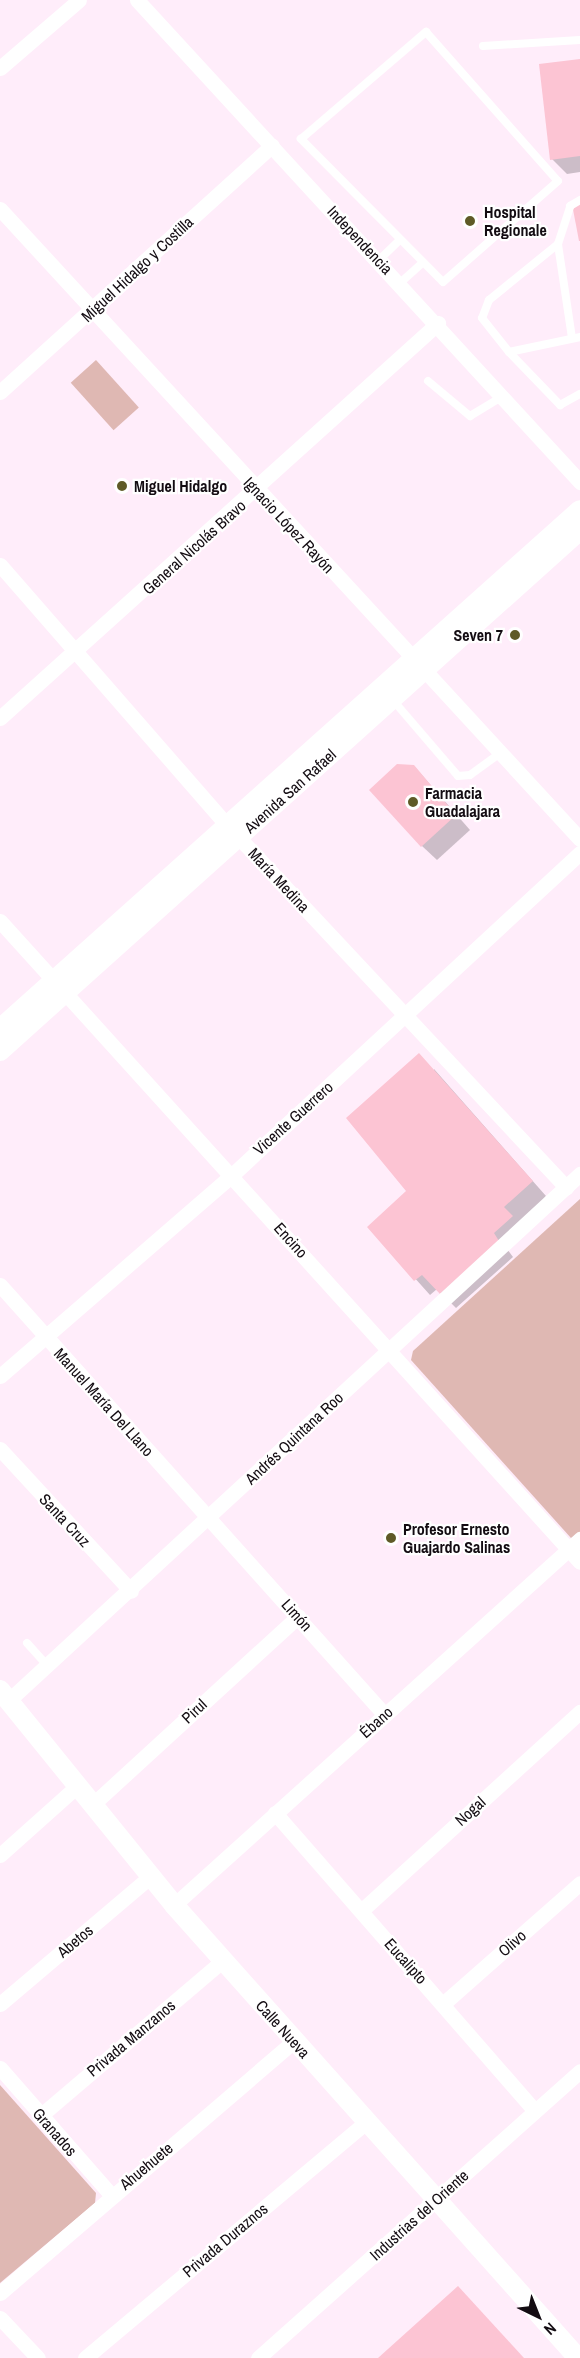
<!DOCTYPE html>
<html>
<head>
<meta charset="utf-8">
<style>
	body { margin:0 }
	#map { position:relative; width:580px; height:2358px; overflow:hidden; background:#ffedfa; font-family:"Archivo Narrow",sans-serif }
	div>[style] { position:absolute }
	.green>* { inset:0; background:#dfb8b3; transform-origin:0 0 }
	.shadow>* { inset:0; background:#0003 }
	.building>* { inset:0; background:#fcc4d3 }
	.service>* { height:8px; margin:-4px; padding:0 4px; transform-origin:4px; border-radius:4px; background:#fff }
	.minor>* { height:15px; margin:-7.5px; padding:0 7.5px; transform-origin:7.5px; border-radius:7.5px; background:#fff }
	.tertiary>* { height:20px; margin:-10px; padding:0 10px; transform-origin:10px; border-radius:10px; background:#fff }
	.dots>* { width:16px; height:16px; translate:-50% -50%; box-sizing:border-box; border:3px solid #fff; border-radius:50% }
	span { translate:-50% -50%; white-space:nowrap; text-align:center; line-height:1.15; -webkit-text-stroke:4.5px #fff; paint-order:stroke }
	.poi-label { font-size:16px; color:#130c12; font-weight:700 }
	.left { translate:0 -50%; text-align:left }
	.right { translate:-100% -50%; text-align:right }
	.street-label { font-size:16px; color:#130c12 }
	.north { position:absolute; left:508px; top:2286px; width:60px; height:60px; -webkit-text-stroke:4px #fff; paint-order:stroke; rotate:137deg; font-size:16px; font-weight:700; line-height:24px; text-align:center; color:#130c12 }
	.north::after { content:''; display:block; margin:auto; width:21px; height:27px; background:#130c12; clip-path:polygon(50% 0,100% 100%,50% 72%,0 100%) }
</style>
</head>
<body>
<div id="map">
	<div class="green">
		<i style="left:96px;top:360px;width:64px;height:34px;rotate:48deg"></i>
		<i style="clip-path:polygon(580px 1199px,580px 1535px,571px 1538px,411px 1360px,413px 1351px)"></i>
		<i style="clip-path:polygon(0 2085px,96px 2193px,95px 2203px,0 2283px)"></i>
	</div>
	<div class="shadow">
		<i style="clip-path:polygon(580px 60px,580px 172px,567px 174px,552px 159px)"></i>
		<i style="clip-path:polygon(414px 766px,470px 830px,437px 860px,422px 846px)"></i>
		<i style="clip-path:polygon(434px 1069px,546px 1196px,507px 1249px,513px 1257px,456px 1308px,437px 1289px,430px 1295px,369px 1227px,408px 1191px)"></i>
	</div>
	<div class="building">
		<i style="clip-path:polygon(580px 59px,580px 156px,550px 160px,539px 64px)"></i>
		<i style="clip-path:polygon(580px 203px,580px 241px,579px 241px,572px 204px)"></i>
		<i style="clip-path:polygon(397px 764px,414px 765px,456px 815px,421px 847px,369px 790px)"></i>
		<i style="clip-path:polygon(419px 1053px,533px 1181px,504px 1207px,513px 1216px,494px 1233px,499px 1241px,440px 1294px,422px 1275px,414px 1281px,367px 1227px,406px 1191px,346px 1118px)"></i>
		<i style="clip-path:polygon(458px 2286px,524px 2358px,378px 2358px)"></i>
	</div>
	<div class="service">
		<i style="left:426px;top:32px;width:199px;rotate:48.5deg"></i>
		<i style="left:558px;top:181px;width:153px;rotate:138.7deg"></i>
		<i style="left:443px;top:282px;width:202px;rotate:-134.8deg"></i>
		<i style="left:301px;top:139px;width:165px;rotate:-40.6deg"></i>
		<i style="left:483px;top:46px;width:97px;rotate:-3.5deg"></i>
		<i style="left:558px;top:244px;width:89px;rotate:140.9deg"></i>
		<i style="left:489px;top:300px;width:19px;rotate:111deg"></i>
		<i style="left:482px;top:318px;width:43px;rotate:51.5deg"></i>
		<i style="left:509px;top:352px;width:73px;rotate:-11.9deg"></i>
		<i style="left:379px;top:260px;width:29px;rotate:-44deg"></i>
		<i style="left:400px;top:283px;width:30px;rotate:-42deg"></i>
		<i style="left:572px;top:338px;width:95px;rotate:-98.5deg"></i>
		<i style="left:558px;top:244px;width:40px;rotate:-72deg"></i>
		<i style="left:570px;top:206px;width:12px;rotate:-31deg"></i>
		<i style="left:509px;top:352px;width:74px;rotate:46.1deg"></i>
		<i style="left:560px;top:405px;width:23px;rotate:-29deg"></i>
		<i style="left:428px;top:381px;width:55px;rotate:39.8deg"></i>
		<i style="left:470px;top:416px;width:37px;rotate:-31deg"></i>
		<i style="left:392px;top:699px;width:101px;rotate:49.4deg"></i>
		<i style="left:458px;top:776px;width:12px;rotate:-5deg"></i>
		<i style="left:470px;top:775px;width:37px;rotate:-36deg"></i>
		<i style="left:27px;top:1643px;width:30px;rotate:48deg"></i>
	</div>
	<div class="minor">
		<i style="left:137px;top:0;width:655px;rotate:47.41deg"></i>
		<i style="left:0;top:68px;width:104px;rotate:-40.7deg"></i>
		<i style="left:0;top:209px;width:856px;rotate:47.37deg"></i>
		<i style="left:0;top:392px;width:367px;rotate:-42.2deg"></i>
		<i style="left:0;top:565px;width:347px;rotate:48.9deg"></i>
		<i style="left:228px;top:826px;width:495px;rotate:46.9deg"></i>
		<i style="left:0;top:718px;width:590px;rotate:-42.04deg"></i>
		<i style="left:0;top:921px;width:864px;rotate:47.86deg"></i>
		<i style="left:0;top:1285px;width:576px;rotate:48.17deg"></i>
		<i style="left:0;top:1376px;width:307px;rotate:-40.9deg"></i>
		<i style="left:232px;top:1175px;width:474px;rotate:-42.8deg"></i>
		<i style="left:0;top:1449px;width:193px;rotate:47.3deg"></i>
		<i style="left:8px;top:1701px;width:778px;rotate:-42.66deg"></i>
		<i style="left:91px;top:1806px;width:281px;rotate:-42.5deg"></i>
		<i style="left:275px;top:1813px;width:395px;rotate:48.9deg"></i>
		<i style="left:0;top:1855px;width:102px;rotate:-41.8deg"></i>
		<i style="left:174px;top:1905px;width:547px;rotate:-42.03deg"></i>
		<i style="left:361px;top:1911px;width:296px;rotate:-42.3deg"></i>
		<i style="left:444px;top:2003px;width:181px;rotate:-41.4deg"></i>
		<i style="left:0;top:2004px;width:197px;rotate:-40.3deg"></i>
		<i style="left:0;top:2068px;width:169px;rotate:48.8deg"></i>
		<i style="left:40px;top:2116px;width:239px;rotate:-40.4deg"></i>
		<i style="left:0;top:2293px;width:387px;rotate:-40.6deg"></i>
		<i style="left:0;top:2318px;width:55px;rotate:46.5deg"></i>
		<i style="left:85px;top:2358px;width:367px;rotate:-40deg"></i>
		<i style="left:258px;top:2358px;width:431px;rotate:-41.7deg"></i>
	</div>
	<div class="tertiary">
		<i style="left:0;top:1029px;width:778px;rotate:-41.82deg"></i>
		<i style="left:0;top:1051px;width:780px;rotate:-41.93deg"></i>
		<i style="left:0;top:1690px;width:277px;rotate:51deg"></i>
		<i style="left:174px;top:1905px;width:607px;rotate:48.27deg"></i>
	</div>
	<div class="dots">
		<i style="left:470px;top:221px;background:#5f5a27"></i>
		<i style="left:122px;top:486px;background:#5f5a27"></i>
		<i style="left:515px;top:635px;background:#5f5a27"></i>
		<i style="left:413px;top:802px;background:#5f5a27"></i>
		<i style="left:391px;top:1538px;background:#5f5a27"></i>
	</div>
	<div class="poi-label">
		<span class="left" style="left:484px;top:221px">Hospital<br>Regionale</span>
		<span class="left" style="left:134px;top:486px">Miguel Hidalgo</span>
		<span class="right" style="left:503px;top:635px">Seven 7</span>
		<span class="left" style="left:425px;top:802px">Farmacia<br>Guadalajara</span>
		<span class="left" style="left:403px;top:1538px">Profesor Ernesto<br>Guajardo Salinas</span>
	</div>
	<div class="street-label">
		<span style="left:360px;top:240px;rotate:47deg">Independencia</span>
		<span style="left:137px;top:269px;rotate:-43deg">Miguel Hidalgo y Costilla</span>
		<span style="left:289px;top:525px;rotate:47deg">Ignacio López Rayón</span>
		<span style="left:194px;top:547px;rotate:-42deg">General Nicolás Bravo</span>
		<span style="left:290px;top:791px;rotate:-42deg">Avenida San Rafael</span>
		<span style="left:279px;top:880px;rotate:47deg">María Medina</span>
		<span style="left:293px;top:1118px;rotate:-42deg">Vicente Guerrero</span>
		<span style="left:291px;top:1240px;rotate:48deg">Encino</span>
		<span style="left:104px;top:1402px;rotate:48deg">Manuel María Del Llano</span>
		<span style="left:294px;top:1438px;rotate:-43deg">Andrés Quintana Roo</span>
		<span style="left:65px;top:1520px;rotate:47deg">Santa Cruz</span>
		<span style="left:297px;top:1615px;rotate:48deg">Limón</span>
		<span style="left:194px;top:1711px;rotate:-43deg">Pirul</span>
		<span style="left:376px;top:1722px;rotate:-42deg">Ébano</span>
		<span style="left:470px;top:1811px;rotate:-42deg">Nogal</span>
		<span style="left:75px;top:1941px;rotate:-40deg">Abetos</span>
		<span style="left:512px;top:1943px;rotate:-41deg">Olivo</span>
		<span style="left:406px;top:1961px;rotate:48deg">Eucalipto</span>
		<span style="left:283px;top:2029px;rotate:48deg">Calle Nueva</span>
		<span style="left:131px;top:2038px;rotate:-40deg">Privada Manzanos</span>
		<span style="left:55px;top:2132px;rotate:49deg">Granados</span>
		<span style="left:146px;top:2166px;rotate:-40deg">Ahuehuete</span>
		<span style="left:419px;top:2215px;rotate:-42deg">Industrias del Oriente</span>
		<span style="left:225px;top:2240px;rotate:-40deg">Privada Duraznos</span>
	</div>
	<div class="north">N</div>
</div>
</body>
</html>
